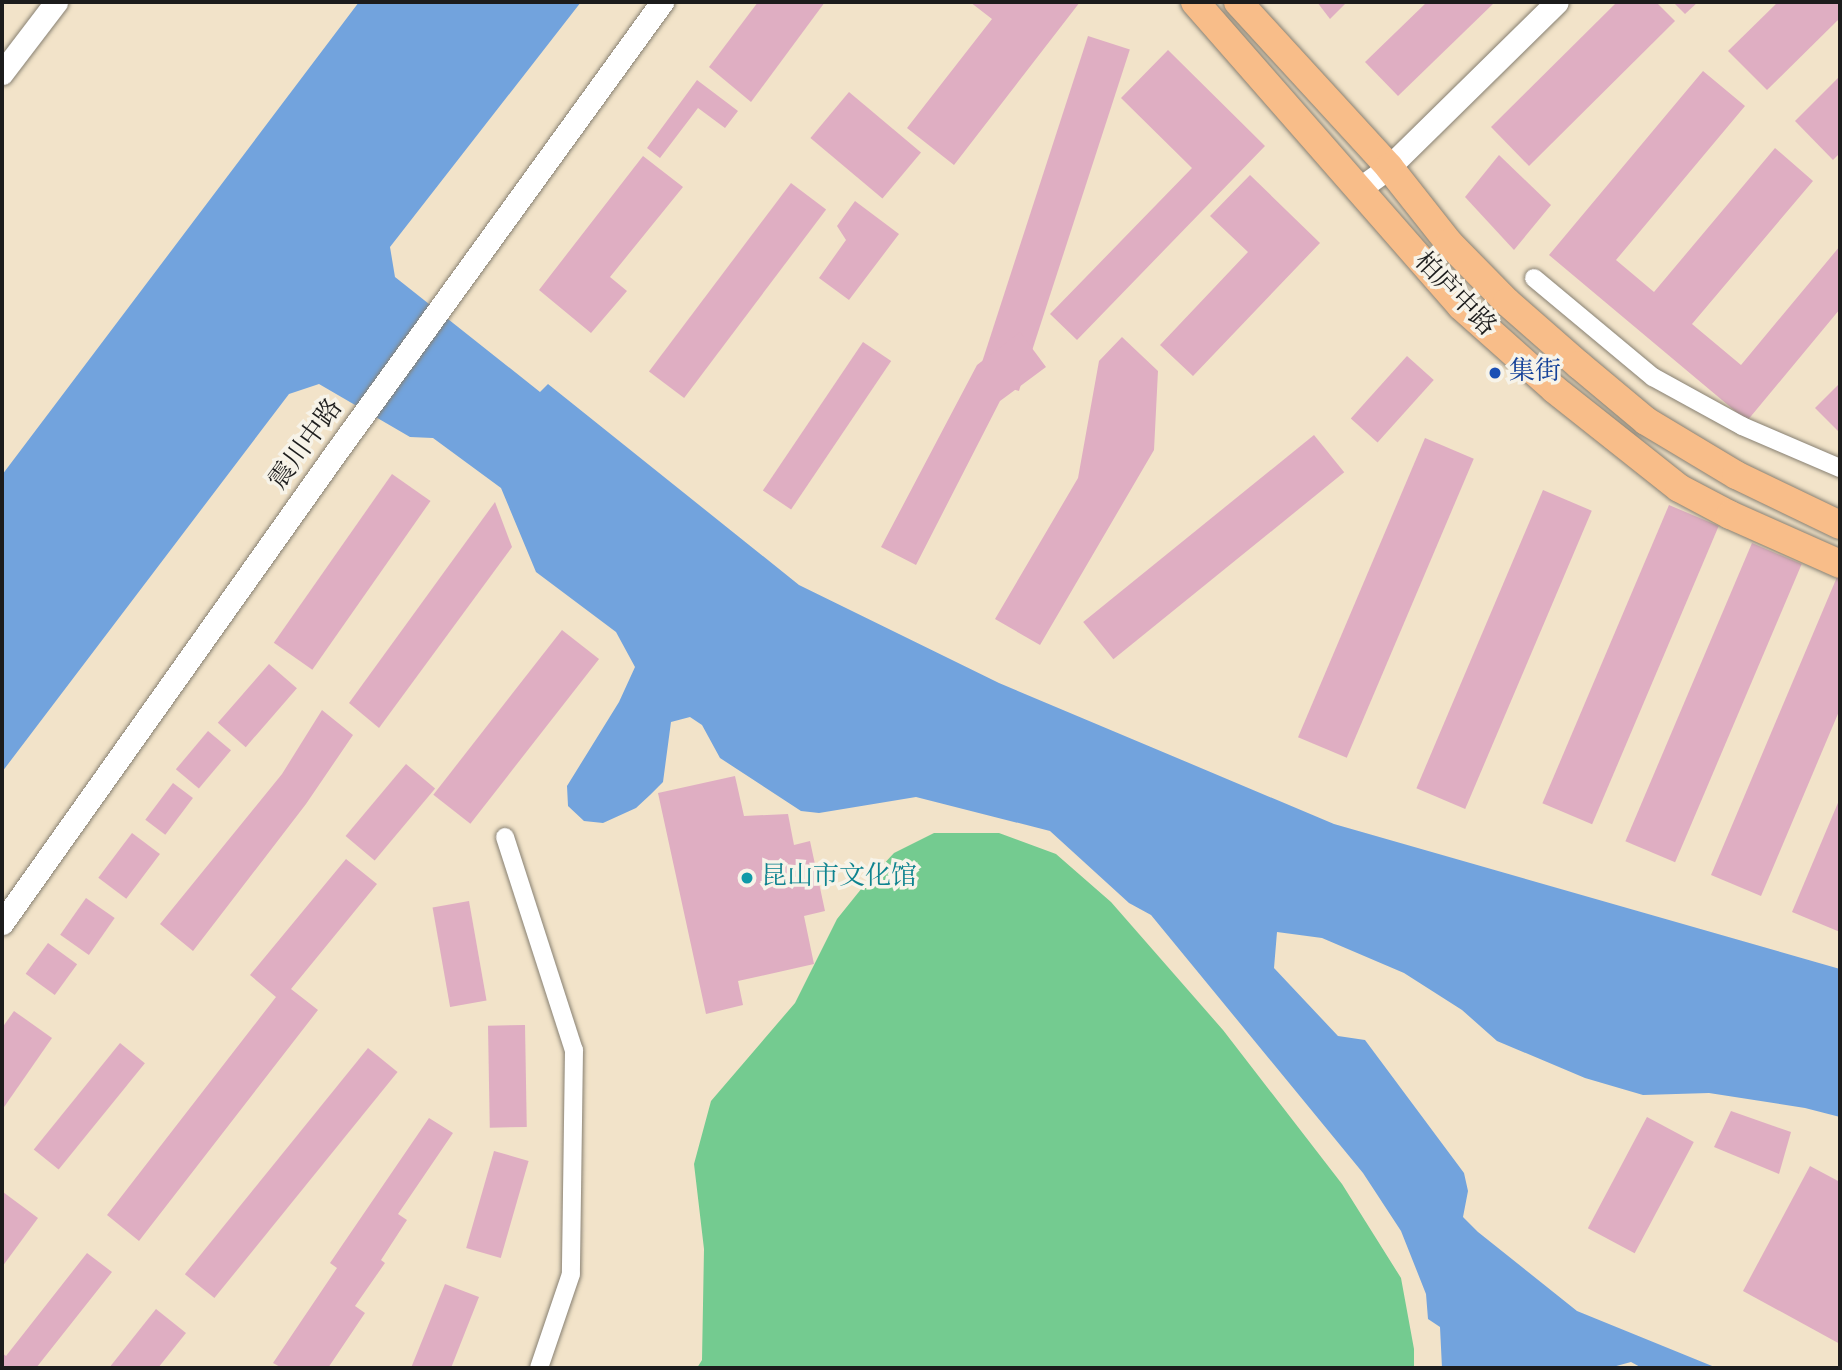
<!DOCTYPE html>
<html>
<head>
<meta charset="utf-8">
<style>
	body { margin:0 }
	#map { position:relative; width:1842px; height:1370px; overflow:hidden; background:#f2e3c9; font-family:"Sorts Mill Goudy","Noto Serif SC",serif }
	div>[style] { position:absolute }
	.green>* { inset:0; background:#74cb90 }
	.water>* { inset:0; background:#72a3dd }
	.building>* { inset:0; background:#dfaec2; transform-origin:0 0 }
	.roads { filter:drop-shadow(0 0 2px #878072) drop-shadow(0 0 2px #878072) }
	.minor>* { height:18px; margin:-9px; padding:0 9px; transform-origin:9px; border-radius:9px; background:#fff }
	.tertiary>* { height:23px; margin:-11.5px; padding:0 11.5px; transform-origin:11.5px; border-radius:11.5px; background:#fff }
	.primary>* { height:28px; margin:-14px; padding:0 14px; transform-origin:14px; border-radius:14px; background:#f8bd89 }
	.dots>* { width:19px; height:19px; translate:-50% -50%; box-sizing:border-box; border:4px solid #f7f3e8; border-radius:50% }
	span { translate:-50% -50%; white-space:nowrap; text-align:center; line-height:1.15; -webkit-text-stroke:7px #f7f3e8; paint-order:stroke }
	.street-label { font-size:26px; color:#1c1c1c }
	.transit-label { font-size:26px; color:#164399 }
	.left { translate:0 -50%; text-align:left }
	.culture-label { font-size:26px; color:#0d838f }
	.frame { position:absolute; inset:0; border:4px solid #1c1c1c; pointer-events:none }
</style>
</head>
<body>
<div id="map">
	<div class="green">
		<i style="clip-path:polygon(934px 833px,999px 833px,1056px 854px,1111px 902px,1223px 1030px,1342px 1184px,1401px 1278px,1414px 1349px,1414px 1368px,697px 1368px,702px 1360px,704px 1249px,694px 1164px,711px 1101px,795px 1003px,837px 919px,866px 883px,894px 853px)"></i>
	</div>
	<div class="water">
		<i style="clip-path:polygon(359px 2px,581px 2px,390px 247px,395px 277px,540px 392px,548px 384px,799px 585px,999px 683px,1334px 824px,1840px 969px,1840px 1117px,1805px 1108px,1709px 1093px,1643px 1095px,1585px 1078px,1497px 1041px,1462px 1010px,1404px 973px,1322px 938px,1277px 932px,1274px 968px,1338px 1036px,1365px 1040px,1464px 1173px,1468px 1191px,1463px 1217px,1478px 1232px,1577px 1311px,1717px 1368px,1642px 1368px,1631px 1362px,1609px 1368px,1442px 1368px,1440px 1327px,1428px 1319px,1426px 1294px,1401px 1231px,1363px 1173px,1151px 915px,1129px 903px,1050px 831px,916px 797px,819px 813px,801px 811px,720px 758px,702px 725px,690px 717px,671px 722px,663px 782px,650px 795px,636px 808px,603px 823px,584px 821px,568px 806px,567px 786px,619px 702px,635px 667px,616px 632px,536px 572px,501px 488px,433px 438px,410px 437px,319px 384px,289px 394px,2px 772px,2px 475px)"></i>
	</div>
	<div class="building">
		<i style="clip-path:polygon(758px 2px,825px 2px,751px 102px,709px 67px)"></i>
		<i style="clip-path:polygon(970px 2px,1080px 2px,954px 165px,907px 128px,992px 19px)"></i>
		<i style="clip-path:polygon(1317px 2px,1347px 2px,1330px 19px)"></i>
		<i style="clip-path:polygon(1427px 2px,1495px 2px,1398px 96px,1365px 62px)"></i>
		<i style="clip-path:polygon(1617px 2px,1656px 2px,1675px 21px,1529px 166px,1491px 127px)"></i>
		<i style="clip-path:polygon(1673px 2px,1698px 2px,1685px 14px)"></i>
		<i style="clip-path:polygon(1778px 2px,1840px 2px,1840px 18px,1767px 90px,1728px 51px)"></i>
		<i style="left:1088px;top:36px;width:44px;height:359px;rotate:18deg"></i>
		<i style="clip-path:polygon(1168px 50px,1265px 146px,1077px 340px,1050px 314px,1192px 168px,1121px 98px)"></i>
		<i style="clip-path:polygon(1703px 71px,1745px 106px,1616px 260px,1654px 292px,1775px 148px,1813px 181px,1692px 324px,1741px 365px,1840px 246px,1840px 309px,1747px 421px,1549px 255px)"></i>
		<i style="clip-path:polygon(1840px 76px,1840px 153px,1833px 160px,1795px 121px)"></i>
		<i style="clip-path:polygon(697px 80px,738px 111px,725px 128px,698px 108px,660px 158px,647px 148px)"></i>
		<i style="left:849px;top:92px;width:94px;height:60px;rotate:40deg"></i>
		<i style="clip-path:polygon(1499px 155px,1551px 205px,1514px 250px,1465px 197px)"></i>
		<i style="clip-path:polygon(643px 156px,683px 187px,610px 277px,627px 291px,591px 333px,539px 290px)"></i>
		<i style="clip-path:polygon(1250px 175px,1320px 243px,1193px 376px,1160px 345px,1248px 252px,1210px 216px)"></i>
		<i style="left:791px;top:183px;width:44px;height:236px;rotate:37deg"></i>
		<i style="clip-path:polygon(855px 201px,899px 234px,849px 300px,819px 278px,846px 240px,837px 226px)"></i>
		<i style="clip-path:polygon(1020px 332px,1046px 367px,1000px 401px,916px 565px,881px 547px,977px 365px)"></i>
		<i style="clip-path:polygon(1122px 337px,1158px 371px,1154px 450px,1040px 645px,995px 619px,1078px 478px,1099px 361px)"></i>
		<i style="left:863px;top:342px;width:34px;height:179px;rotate:34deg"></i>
		<i style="left:1407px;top:356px;width:36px;height:84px;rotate:42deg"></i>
		<i style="clip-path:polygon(1840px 383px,1840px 433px,1815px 408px)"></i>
		<i style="left:1314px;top:435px;width:48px;height:297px;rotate:51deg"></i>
		<i style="left:1425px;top:438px;width:53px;height:325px;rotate:23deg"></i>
		<i style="left:392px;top:474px;width:47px;height:206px;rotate:35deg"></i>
		<i style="left:1543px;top:490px;width:53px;height:324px;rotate:23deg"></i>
		<i style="clip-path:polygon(495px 502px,512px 547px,379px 728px,349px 703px)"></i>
		<i style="left:1669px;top:505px;width:54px;height:324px;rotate:23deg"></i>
		<i style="left:1752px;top:543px;width:54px;height:324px;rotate:23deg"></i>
		<i style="clip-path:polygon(1837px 577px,1840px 578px,1840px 709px,1761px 896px,1711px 875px)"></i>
		<i style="left:562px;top:630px;width:47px;height:209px;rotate:38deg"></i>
		<i style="left:269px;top:664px;width:37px;height:78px;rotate:41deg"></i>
		<i style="clip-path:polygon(322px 710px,353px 735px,306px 804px,193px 951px,160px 924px,282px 774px)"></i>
		<i style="left:208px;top:731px;width:30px;height:50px;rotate:40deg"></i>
		<i style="left:406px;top:764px;width:38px;height:94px;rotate:40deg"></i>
		<i style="clip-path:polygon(735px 776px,744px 816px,788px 814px,794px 845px,810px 841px,825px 911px,804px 916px,814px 964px,738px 981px,743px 1005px,706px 1014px,658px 793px)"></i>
		<i style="left:173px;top:783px;width:25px;height:46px;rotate:37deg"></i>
		<i style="clip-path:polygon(1840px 798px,1840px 932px,1792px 912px)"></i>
		<i style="left:132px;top:833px;width:35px;height:56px;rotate:37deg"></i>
		<i style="clip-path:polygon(346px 859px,377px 884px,291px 989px,318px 1010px,139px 1241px,107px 1215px,276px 997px,250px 975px)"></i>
		<i style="left:86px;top:898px;width:35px;height:45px;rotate:35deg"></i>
		<i style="left:469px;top:901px;width:101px;height:37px;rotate:80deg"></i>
		<i style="left:48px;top:943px;width:36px;height:38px;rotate:36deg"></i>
		<i style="clip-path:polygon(14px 1011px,52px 1038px,2px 1110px,2px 1028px)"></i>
		<i style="left:525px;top:1025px;width:102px;height:37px;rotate:89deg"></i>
		<i style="left:120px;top:1043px;width:32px;height:137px;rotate:39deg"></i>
		<i style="left:368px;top:1048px;width:38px;height:291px;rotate:39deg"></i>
		<i style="clip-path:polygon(1731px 1111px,1791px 1132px,1779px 1174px,1714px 1147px)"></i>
		<i style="left:1647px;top:1117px;width:53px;height:126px;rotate:28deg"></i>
		<i style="clip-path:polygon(429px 1118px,453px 1133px,398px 1214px,407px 1220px,381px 1260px,385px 1263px,355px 1306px,365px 1313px,328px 1368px,282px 1368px,273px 1363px,337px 1268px,330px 1263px)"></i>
		<i style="left:494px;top:1151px;width:36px;height:101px;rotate:16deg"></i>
		<i style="clip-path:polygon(1810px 1166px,1840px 1182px,1840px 1344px,1743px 1291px)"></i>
		<i style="clip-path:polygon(3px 1192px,38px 1218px,2px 1267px,2px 1195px)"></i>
		<i style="clip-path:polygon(87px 1253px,112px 1272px,36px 1368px,2px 1368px,2px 1353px,6px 1356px)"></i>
		<i style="clip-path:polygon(445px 1284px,479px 1297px,451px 1368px,411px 1368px)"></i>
		<i style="clip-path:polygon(156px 1309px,186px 1333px,158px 1368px,109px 1368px)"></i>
	</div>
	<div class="roads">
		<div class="minor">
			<i style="left:1534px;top:278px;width:155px;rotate:39.8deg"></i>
			<i style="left:1653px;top:377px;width:102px;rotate:28.8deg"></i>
			<i style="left:1742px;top:426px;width:107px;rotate:23.2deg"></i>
			<i style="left:505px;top:837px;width:224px;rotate:72.1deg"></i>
			<i style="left:574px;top:1050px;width:224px;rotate:90.8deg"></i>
			<i style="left:571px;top:1274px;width:99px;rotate:108.8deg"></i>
		</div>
		<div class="tertiary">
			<i style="left:2px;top:73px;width:89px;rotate:-52.7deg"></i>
			<i style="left:1359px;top:189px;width:37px;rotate:-36deg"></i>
			<i style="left:1389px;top:167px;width:235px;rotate:-44.5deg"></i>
			<i style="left:2px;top:923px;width:582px;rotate:-54.65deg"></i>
			<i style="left:339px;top:448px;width:551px;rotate:-54.09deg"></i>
		</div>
		<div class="primary">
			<i style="left:1195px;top:2px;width:404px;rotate:48.8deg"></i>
			<i style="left:1461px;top:306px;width:125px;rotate:41.7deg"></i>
			<i style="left:1554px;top:389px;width:159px;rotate:38.4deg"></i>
			<i style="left:1679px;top:488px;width:58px;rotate:27.9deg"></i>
			<i style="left:1730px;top:515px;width:120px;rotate:24deg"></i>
			<i style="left:1238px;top:2px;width:224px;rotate:47.5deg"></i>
			<i style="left:1389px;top:167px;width:97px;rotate:51.7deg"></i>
			<i style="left:1449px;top:243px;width:83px;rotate:45.5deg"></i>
			<i style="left:1507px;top:302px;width:96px;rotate:41.2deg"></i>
			<i style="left:1579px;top:365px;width:87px;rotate:39.9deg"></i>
			<i style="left:1646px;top:421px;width:105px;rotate:31deg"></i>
			<i style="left:1736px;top:475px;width:115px;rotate:25.7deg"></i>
		</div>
	</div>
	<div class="dots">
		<i style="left:1495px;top:373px;background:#1a4fb4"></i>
		<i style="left:747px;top:878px;background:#0f9aa8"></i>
	</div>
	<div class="street-label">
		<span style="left:1454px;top:295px;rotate:46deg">柏庐中路</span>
		<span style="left:307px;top:445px;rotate:-54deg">震川中路</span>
	</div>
	<div class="transit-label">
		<span class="left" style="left:1509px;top:373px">集街</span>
	</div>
	<div class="culture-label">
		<span class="left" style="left:761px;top:878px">昆山市文化馆</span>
	</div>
	<div class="frame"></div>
</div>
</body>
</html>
